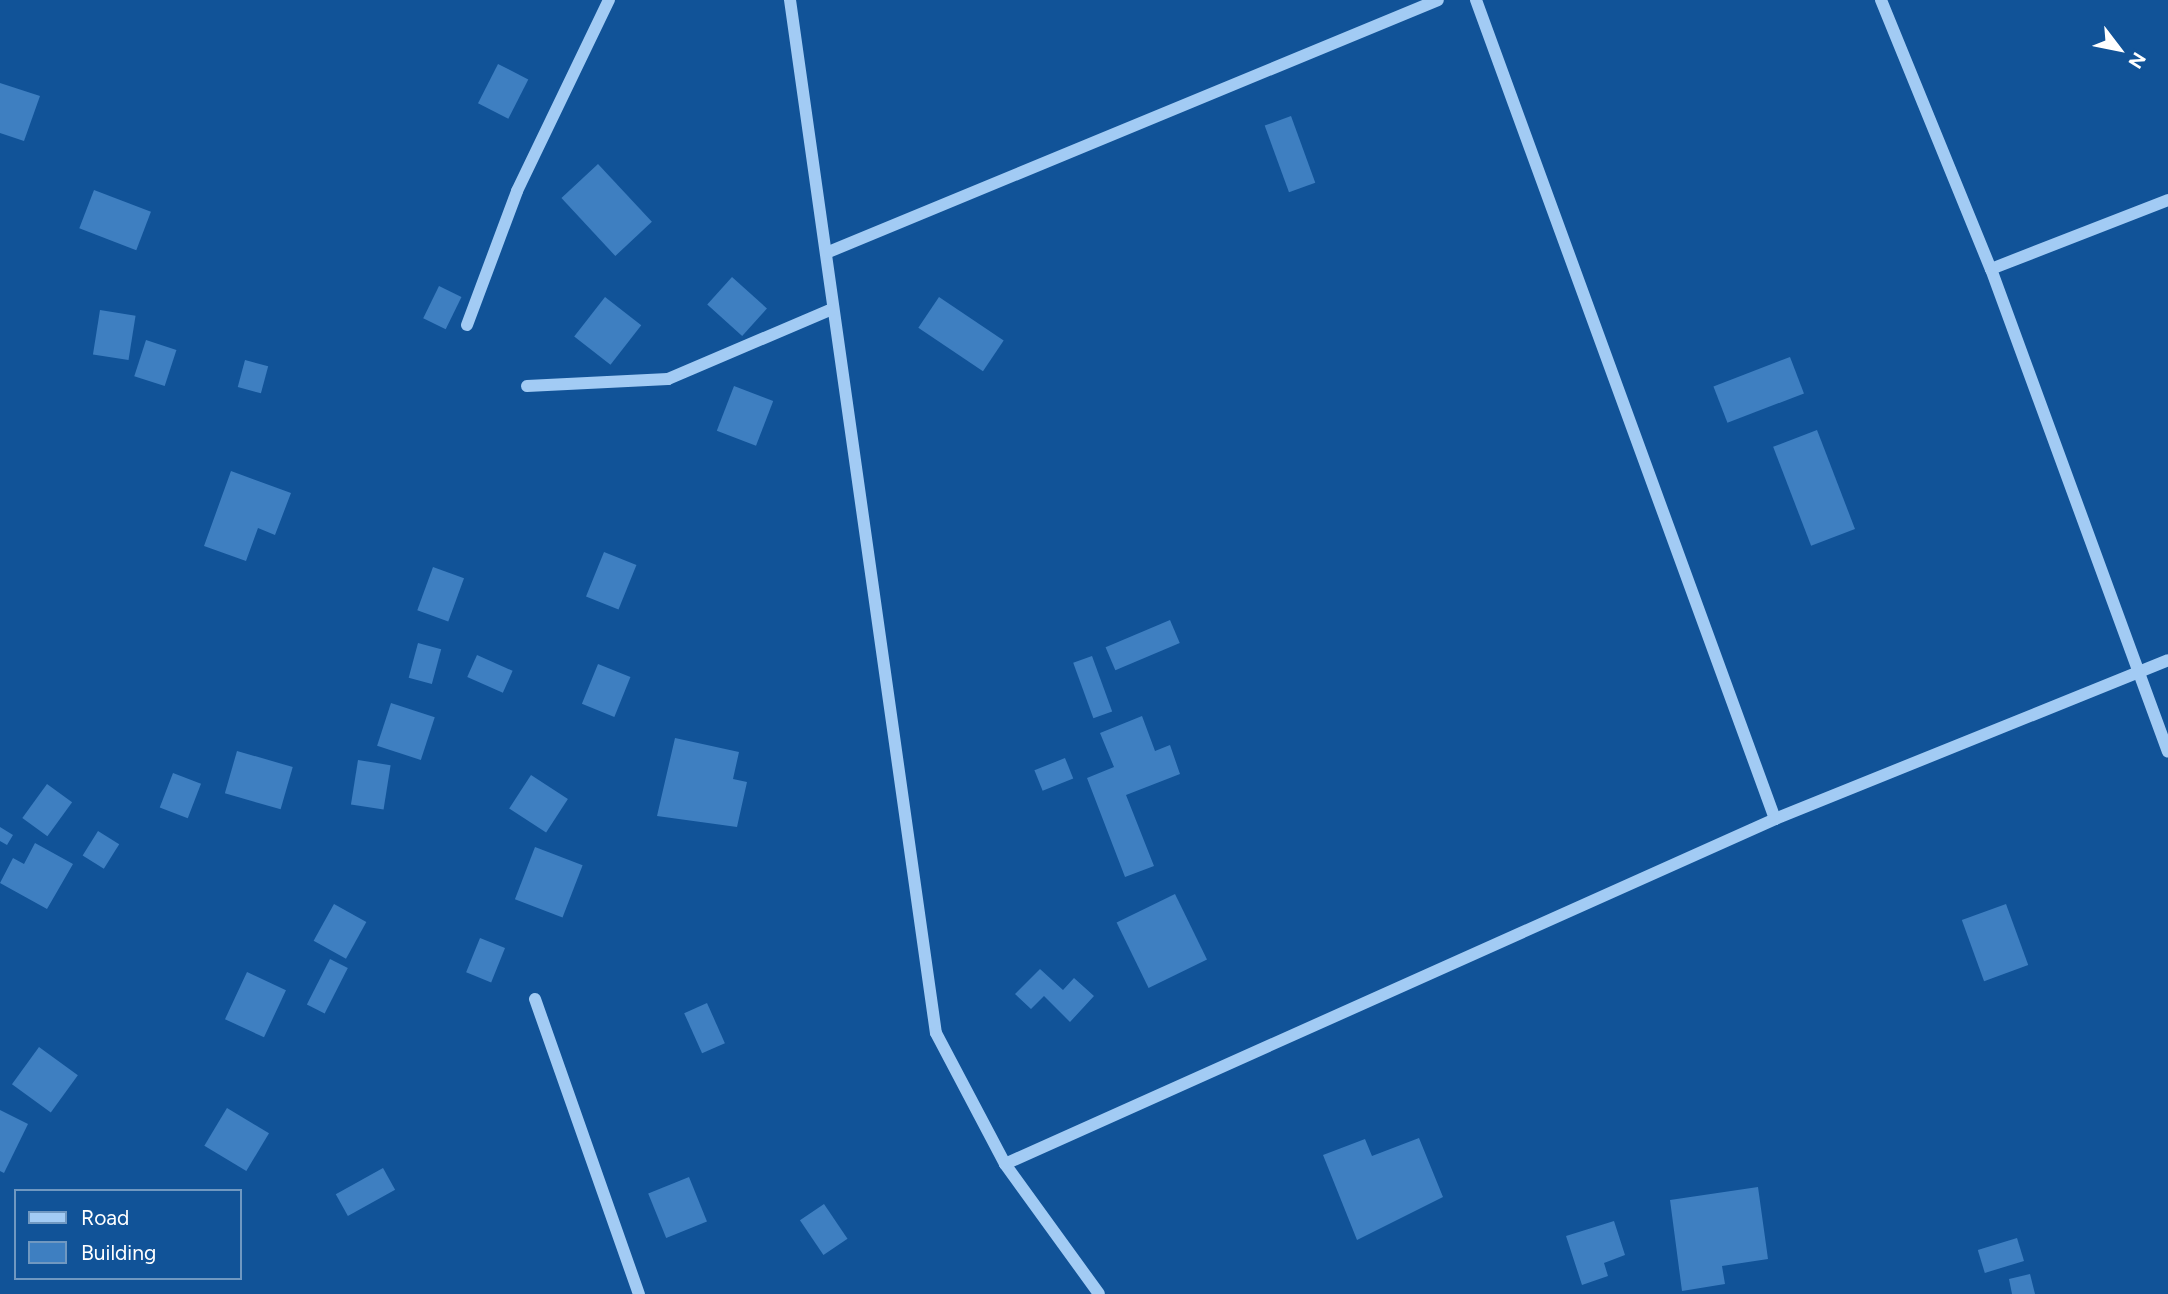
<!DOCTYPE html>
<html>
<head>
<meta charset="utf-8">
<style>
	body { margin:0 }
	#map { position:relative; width:2168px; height:1294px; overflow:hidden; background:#115398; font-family:Figtree,sans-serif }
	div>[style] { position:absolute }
	.building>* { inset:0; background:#3e7fc1; transform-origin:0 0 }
	.minor>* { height:12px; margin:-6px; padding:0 6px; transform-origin:6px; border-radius:6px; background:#a2cbf4 }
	span { translate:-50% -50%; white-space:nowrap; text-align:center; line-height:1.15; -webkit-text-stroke:6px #115398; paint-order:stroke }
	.legend { position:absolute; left:14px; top:1189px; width:228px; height:91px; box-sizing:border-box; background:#115398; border:2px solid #7098c1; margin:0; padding:9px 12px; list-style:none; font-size:21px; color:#fff }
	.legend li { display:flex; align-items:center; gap:14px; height:35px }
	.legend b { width:35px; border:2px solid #7098c1 }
	.north { position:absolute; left:2084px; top:14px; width:70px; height:70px; -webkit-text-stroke:5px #115398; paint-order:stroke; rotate:122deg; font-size:19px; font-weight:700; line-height:28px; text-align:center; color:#fff }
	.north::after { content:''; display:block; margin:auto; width:24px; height:32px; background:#fff; clip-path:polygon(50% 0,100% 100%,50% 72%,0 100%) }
</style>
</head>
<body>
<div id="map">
	<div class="building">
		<i style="left:498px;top:64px;width:34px;height:44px;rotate:27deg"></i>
		<i style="clip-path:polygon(0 83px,40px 96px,24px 141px,0 133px)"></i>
		<i style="left:1291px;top:116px;width:71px;height:28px;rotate:70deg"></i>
		<i style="left:598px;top:164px;width:79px;height:50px;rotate:47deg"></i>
		<i style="left:94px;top:190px;width:61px;height:41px;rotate:21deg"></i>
		<i style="left:732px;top:277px;width:47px;height:37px;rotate:42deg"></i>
		<i style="left:439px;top:286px;width:25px;height:36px;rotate:26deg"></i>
		<i style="left:605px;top:297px;width:46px;height:50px;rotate:38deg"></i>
		<i style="left:939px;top:297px;width:78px;height:37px;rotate:34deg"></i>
		<i style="left:100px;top:310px;width:36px;height:45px;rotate:9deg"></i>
		<i style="left:146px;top:340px;width:32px;height:38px;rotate:18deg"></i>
		<i style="left:1790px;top:357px;width:39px;height:82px;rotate:69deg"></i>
		<i style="left:245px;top:360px;width:24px;height:28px;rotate:15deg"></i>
		<i style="left:734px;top:386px;width:42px;height:48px;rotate:21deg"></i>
		<i style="left:1817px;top:430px;width:106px;height:47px;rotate:69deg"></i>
		<i style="clip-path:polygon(231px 471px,291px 493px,275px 535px,258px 528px,246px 561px,204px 546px)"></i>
		<i style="left:604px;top:552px;width:35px;height:48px;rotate:22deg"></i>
		<i style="left:433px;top:567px;width:33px;height:46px;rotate:20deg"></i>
		<i style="left:1170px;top:620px;width:25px;height:70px;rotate:67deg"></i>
		<i style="left:418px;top:643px;width:24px;height:36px;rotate:15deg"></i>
		<i style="left:477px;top:655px;width:39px;height:24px;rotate:24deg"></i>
		<i style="left:1092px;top:656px;width:59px;height:20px;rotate:70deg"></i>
		<i style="left:598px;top:664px;width:35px;height:43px;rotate:22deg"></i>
		<i style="left:391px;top:703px;width:46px;height:45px;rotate:18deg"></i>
		<i style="clip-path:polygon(1142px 716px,1155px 751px,1170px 745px,1180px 774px,1126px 795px,1154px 866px,1125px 877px,1087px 778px,1114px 767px,1100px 733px)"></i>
		<i style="clip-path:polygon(675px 738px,739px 752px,733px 779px,747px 782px,737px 827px,657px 816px)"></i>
		<i style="left:237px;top:751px;width:58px;height:44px;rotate:16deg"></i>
		<i style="left:1065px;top:758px;width:22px;height:33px;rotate:68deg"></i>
		<i style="left:358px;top:760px;width:33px;height:45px;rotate:9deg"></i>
		<i style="left:173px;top:773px;width:30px;height:37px;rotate:21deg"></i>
		<i style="left:531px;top:775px;width:44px;height:40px;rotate:33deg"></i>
		<i style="left:47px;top:784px;width:31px;height:42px;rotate:36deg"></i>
		<i style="clip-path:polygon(0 827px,13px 835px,7px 845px,0 841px)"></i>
		<i style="left:98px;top:831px;width:25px;height:29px;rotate:32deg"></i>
		<i style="clip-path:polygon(35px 843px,73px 864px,47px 909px,0 883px,13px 858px,24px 864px)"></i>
		<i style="left:535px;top:847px;width:51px;height:56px;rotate:21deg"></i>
		<i style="left:1175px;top:894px;width:73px;height:65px;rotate:64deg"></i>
		<i style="left:334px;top:904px;width:37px;height:42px;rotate:29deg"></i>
		<i style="left:2006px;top:904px;width:65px;height:47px;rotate:70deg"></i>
		<i style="left:480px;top:938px;width:27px;height:37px;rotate:22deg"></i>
		<i style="left:330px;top:959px;width:20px;height:51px;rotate:27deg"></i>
		<i style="clip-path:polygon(1040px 969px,1063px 990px,1074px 978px,1094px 996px,1070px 1022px,1044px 996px,1031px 1009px,1015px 994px)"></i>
		<i style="left:247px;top:972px;width:43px;height:52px;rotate:25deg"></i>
		<i style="left:707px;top:1003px;width:44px;height:25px;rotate:66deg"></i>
		<i style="left:39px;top:1047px;width:48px;height:46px;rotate:36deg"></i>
		<i style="left:227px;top:1108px;width:49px;height:44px;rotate:31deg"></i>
		<i style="clip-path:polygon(0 1110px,28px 1124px,4px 1173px,0 1171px)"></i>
		<i style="clip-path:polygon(1419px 1138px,1443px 1197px,1357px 1240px,1323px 1155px,1365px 1139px,1372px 1156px)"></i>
		<i style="left:383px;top:1168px;width:25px;height:54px;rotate:61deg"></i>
		<i style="left:689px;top:1177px;width:48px;height:44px;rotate:68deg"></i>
		<i style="clip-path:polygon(1758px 1187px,1768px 1259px,1722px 1266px,1725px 1284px,1682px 1291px,1670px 1200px)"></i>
		<i style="left:824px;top:1204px;width:42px;height:29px;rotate:56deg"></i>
		<i style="clip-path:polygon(1614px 1221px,1625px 1255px,1604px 1263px,1608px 1276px,1582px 1285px,1566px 1236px)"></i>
		<i style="left:2017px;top:1238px;width:24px;height:41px;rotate:73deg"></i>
		<i style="clip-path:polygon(2030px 1274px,2035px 1294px,2012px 1294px,2009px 1279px)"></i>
	</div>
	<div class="minor">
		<i style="left:790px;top:0;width:1043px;rotate:81.96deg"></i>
		<i style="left:936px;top:1033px;width:148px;rotate:62.2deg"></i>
		<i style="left:1005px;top:1164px;width:160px;rotate:54.1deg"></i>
		<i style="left:1476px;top:0;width:872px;rotate:69.94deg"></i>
		<i style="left:1881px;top:0;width:291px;rotate:67.8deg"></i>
		<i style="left:1991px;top:269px;width:514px;rotate:69.87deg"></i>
		<i style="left:826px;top:253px;width:662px;rotate:-22.46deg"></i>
		<i style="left:1991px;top:269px;width:190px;rotate:-21.3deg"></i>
		<i style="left:467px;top:325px;width:143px;rotate:-69.5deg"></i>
		<i style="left:517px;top:191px;width:212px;rotate:-64.3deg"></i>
		<i style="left:527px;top:386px;width:141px;rotate:-2.8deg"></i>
		<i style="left:668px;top:379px;width:176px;rotate:-23.1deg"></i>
		<i style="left:535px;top:999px;width:313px;rotate:70.6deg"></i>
		<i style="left:1005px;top:1164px;width:844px;rotate:-24.13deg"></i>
		<i style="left:1775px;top:819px;width:424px;rotate:-22deg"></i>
	</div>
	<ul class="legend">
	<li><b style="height:9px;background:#a2cbf4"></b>Road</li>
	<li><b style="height:19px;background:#3e7fc1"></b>Building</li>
	</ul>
	<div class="north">N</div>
</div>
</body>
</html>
